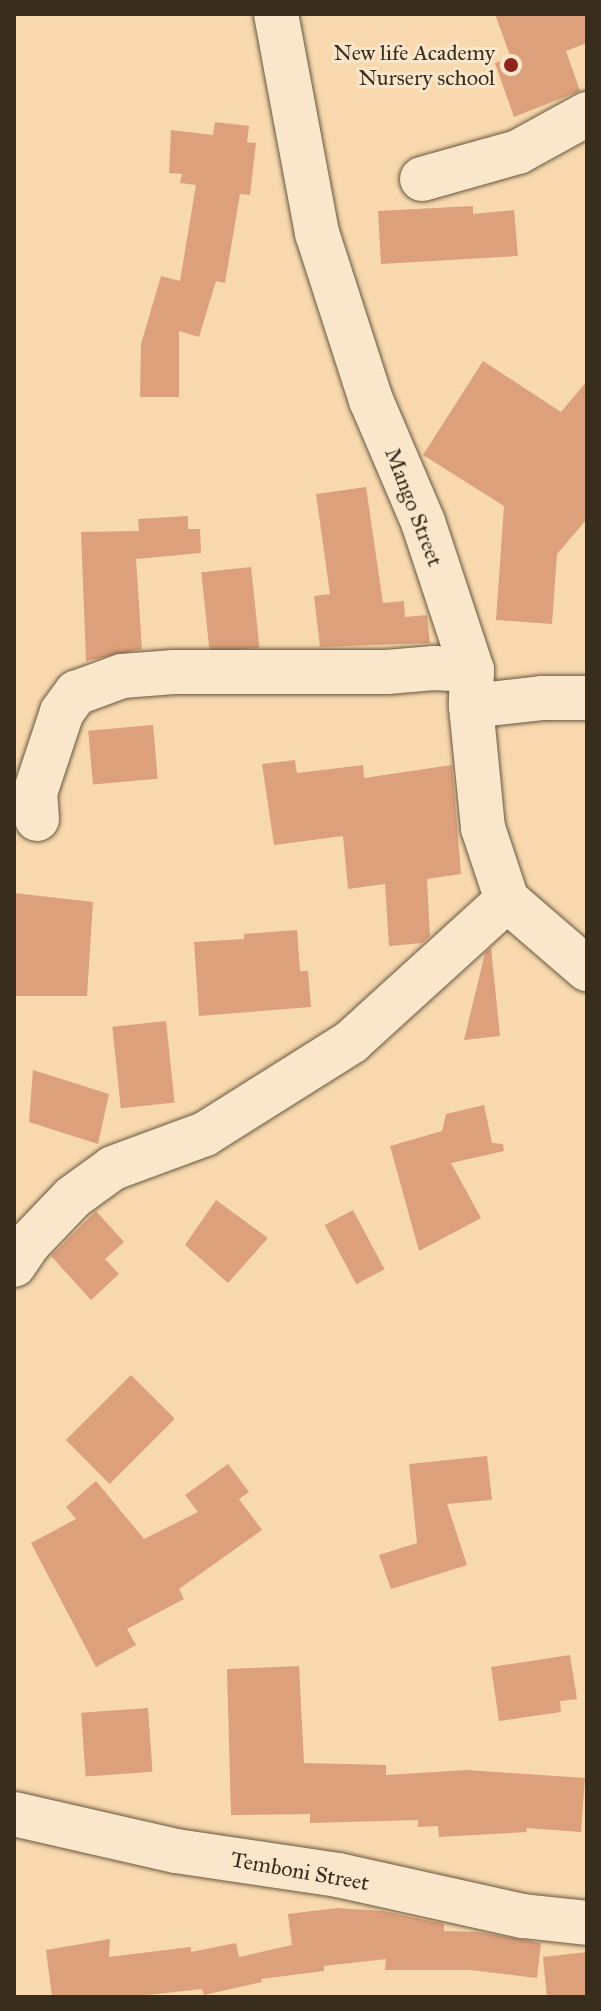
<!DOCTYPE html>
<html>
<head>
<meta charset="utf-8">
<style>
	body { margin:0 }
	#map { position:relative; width:601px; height:2011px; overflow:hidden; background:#f7d9ad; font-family:"IM FELL Great Primer",serif }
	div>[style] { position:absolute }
	.building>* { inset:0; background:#dca07a; transform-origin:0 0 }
	.roads { filter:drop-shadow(0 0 2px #685842) drop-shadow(0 0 2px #685842) }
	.street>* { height:44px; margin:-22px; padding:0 22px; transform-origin:22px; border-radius:22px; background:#fae6ca }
	.dots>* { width:22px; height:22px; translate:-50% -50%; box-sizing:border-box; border:4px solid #fae6ca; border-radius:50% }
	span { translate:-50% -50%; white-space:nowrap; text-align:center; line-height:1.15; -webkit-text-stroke:6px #fae6ca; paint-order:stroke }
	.poi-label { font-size:22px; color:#392d1e }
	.right { translate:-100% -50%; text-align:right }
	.street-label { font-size:22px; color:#392d1e }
	.frame { position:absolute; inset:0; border:16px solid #392d1e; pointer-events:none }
</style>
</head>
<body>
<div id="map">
	<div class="building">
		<i style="clip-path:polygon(495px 14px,587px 14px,587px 43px,566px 51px,580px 91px,514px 117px,495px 63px,511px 58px)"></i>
		<i style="clip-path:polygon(215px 122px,249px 126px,247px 142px,256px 143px,250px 195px,240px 194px,225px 283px,216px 281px,199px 337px,179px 331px,179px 397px,140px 397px,141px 344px,161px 276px,180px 281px,196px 185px,180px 183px,182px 174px,169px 173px,171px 130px,213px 135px)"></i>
		<i style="clip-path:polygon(473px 206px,473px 214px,514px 210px,518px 256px,381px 264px,378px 211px)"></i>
		<i style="clip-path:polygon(483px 361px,561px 412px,587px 381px,587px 519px,557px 554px,552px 624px,496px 620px,504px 506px,423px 455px)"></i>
		<i style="clip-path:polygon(366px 487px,383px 603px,404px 601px,405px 617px,427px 615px,430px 643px,320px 647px,314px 596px,330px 594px,316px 494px)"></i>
		<i style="clip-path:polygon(188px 516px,188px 529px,200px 529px,201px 553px,136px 559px,142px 649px,86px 661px,81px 532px,139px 531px,138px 519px)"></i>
		<i style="left:251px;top:567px;width:81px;height:50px;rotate:84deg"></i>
		<i style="left:153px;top:725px;width:54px;height:65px;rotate:85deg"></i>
		<i style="clip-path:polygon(295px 760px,297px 773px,363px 765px,364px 778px,452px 765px,461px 874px,427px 879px,430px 936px,422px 943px,389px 946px,385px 884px,348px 889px,343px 836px,274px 845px,262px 764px)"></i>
		<i style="clip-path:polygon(14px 893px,93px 902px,87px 996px,14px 996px)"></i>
		<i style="clip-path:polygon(297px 930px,300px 971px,308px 971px,311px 1007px,199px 1016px,194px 942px,244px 939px,244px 934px)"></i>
		<i style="clip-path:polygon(491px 948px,500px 1036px,464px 1040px,485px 953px)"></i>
		<i style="left:166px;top:1021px;width:82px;height:54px;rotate:84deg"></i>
		<i style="clip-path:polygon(33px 1070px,109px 1094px,98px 1144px,29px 1122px)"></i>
		<i style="clip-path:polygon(484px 1105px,492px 1143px,503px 1144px,504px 1151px,451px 1163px,481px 1218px,419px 1251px,390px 1146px,442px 1131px,446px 1114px)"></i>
		<i style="clip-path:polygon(216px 1200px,268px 1238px,228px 1283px,185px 1245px)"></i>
		<i style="left:353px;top:1210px;width:67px;height:32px;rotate:62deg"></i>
		<i style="clip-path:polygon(96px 1211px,124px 1242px,105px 1259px,119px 1274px,91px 1300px,51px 1256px)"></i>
		<i style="left:131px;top:1375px;width:62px;height:92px;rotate:45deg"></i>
		<i style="clip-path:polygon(487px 1456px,492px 1500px,447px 1504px,467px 1565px,391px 1589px,379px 1555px,417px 1543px,409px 1464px)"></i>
		<i style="clip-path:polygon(228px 1464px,249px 1492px,239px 1499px,262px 1530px,179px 1589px,184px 1599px,127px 1629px,136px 1645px,96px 1667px,31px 1543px,76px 1519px,66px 1507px,96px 1481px,144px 1539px,198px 1512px,185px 1495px)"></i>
		<i style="clip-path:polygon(570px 1655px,577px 1699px,560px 1701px,561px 1712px,499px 1721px,491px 1667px)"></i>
		<i style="clip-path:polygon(299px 1666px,304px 1763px,386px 1765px,386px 1775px,467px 1770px,585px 1778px,581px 1832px,526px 1828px,527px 1832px,439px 1837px,438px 1826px,418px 1827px,418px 1820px,310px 1823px,310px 1814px,231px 1815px,227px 1669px)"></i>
		<i style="left:148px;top:1708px;width:64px;height:67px;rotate:86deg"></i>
		<i style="clip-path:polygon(337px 1908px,383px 1911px,444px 1924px,444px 1931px,478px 1932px,541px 1943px,537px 1978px,471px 1970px,385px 1970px,386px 1959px,324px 1966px,324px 1971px,261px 1979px,262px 1982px,204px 1995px,202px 1989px,129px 1997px,52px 1997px,46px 1950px,110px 1939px,109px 1957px,191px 1947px,191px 1952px,236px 1943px,239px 1957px,292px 1945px,288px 1914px)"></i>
		<i style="clip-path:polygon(587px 1952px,587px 1996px,547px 1997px,543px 1957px)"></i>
	</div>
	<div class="roads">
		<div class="street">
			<i style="left:276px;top:14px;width:223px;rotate:79.4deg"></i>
			<i style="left:317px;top:233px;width:176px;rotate:72.1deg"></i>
			<i style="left:371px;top:400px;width:133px;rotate:66.9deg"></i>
			<i style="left:423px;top:522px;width:156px;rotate:71.7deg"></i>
			<i style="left:472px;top:670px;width:36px;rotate:92deg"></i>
			<i style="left:471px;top:706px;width:123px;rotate:84.4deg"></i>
			<i style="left:483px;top:828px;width:76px;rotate:71.6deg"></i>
			<i style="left:507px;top:900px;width:106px;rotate:40.8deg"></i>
			<i style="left:422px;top:179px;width:100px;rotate:-15.7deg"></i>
			<i style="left:518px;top:152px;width:79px;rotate:-28.8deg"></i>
			<i style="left:471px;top:706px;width:71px;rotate:-6.4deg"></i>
			<i style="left:542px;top:698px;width:45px"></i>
			<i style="left:37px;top:819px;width:26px;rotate:-94deg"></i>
			<i style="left:35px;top:793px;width:85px;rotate:-71.6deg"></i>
			<i style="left:62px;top:712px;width:24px;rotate:-54deg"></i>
			<i style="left:76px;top:693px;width:49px;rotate:-20.3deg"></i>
			<i style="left:122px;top:676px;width:52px;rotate:-4.4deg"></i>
			<i style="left:174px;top:672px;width:213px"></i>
			<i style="left:387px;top:672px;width:47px;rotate:-4.9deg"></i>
			<i style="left:434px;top:668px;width:38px;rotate:3deg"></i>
			<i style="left:14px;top:1265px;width:25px;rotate:-56deg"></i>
			<i style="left:28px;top:1244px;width:65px;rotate:-46.2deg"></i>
			<i style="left:73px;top:1197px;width:49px;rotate:-35.9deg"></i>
			<i style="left:113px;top:1168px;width:98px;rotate:-20.3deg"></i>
			<i style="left:205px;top:1134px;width:173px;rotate:-32.2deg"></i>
			<i style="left:351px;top:1042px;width:211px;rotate:-42.3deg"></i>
			<i style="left:14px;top:1814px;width:166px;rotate:12.9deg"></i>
			<i style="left:176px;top:1851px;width:164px;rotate:8.4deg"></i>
			<i style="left:338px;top:1875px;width:189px;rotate:12.5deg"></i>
			<i style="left:523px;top:1916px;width:64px;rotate:6.2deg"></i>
		</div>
	</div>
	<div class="dots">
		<i style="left:511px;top:65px;background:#8f2418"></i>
	</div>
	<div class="poi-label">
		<span class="right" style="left:495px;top:65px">New life Academy<br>Nursery school</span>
	</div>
	<div class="street-label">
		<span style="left:414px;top:507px;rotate:69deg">Mango Street</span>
		<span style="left:300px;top:1871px;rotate:10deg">Temboni Street</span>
	</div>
	<div class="frame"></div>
</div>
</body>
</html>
